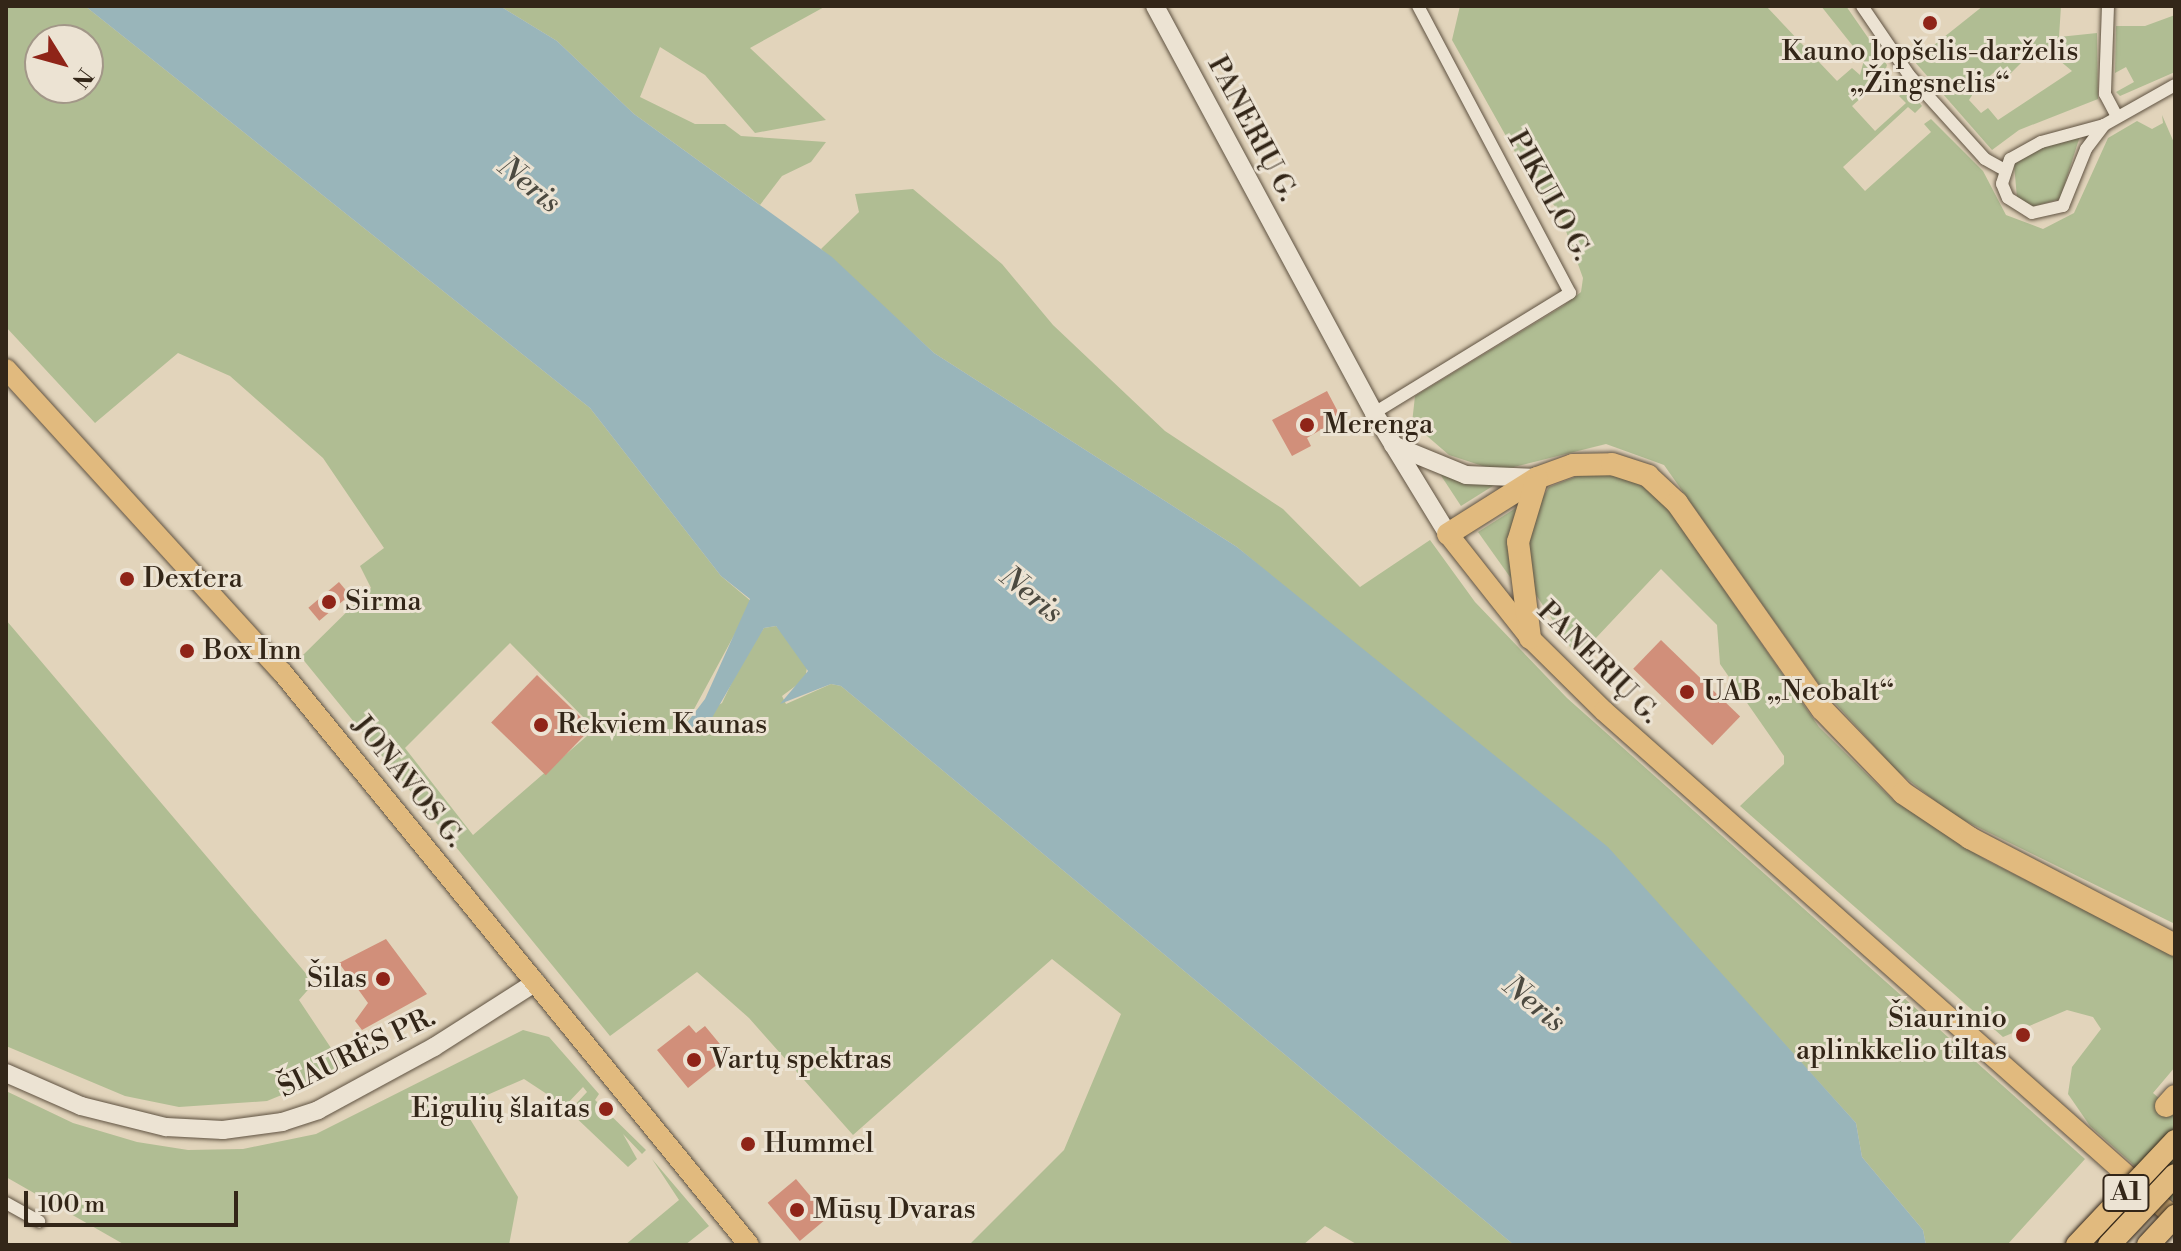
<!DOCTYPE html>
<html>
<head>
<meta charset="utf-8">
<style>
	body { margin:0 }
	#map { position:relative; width:2181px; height:1251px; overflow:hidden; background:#e2d4bb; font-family:"Libre Bodoni",serif }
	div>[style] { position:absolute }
	.green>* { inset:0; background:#b0bd93 }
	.water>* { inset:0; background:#99b5ba }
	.building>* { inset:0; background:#d18f7a; transform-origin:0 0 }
	.roads { filter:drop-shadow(0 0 2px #5f5241) drop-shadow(0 0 2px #5f5241) }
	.minor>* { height:12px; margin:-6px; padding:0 6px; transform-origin:6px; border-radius:6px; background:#ece3d3 }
	.secondary>* { height:18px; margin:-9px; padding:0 9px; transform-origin:9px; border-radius:9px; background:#ece3d3 }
	.primary>* { height:20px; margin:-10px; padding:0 10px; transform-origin:10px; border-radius:10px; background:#e1ba7e }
	.trunk>* { height:22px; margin:-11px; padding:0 11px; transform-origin:11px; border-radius:11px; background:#e1ba7e }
	.bridges { filter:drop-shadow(0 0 2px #332618) drop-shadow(0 0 2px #332618) }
	.trunk-bridge>* { height:22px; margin:-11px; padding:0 11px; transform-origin:11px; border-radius:11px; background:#e1ba7e }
	.dots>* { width:22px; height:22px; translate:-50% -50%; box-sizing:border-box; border:4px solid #ece3d3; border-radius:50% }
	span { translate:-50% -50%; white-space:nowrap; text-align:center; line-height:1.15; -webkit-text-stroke:6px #ece3d3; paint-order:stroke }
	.shield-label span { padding:2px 6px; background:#ece3d3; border:2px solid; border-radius:6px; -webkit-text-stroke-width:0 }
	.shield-label { font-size:26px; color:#332618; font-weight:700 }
	.poi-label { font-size:28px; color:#332618 }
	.left { translate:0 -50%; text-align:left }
	.right { translate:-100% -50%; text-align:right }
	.street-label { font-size:28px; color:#332618 }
	.water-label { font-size:30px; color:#4c4a40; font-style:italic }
	.frame { position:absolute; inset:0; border:8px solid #332618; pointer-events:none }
	.north { position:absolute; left:24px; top:24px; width:80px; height:80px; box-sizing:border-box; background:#ece3d3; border:2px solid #a29788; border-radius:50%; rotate:127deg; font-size:22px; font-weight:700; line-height:32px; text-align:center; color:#332618 }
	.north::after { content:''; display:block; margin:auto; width:28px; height:36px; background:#8f2418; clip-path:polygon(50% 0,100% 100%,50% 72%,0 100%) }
	.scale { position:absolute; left:24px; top:1191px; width:214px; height:36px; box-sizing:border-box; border:4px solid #332618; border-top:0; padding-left:10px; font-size:24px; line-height:28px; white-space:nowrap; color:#332618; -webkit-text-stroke:6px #ece3d3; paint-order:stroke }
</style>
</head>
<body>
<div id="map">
	<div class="green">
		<i style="clip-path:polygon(evenodd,6px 6px,85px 6px,590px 408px,721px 576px,752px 602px,686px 724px,722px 703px,746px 653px,764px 628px,776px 626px,808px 662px,805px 679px,782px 696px,786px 704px,831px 684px,841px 686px,1514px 1245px,1358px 1245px,1325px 1226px,1303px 1245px,969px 1245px,1064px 1150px,1121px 1014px,1052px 959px,853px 1135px,749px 1018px,697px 972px,610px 1036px,301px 657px,371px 588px,360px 566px,384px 548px,323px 458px,230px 376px,178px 353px,95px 423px,6px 327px,6px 6px,40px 40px,88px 40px,88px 88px,40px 88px,40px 40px,6px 6px,510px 643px,595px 729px,473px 835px,405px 748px,510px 643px)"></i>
		<i style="clip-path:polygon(500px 6px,826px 6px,750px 48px,826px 120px,755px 133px,705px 75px,660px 47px,640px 97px,695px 124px,725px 124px,741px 136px,826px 142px,811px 162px,782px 176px,760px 205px,634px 114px,557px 41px)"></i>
		<i style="clip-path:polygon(1460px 6px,1766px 6px,1837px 81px,1852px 68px,1860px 75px,1864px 60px,1821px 6px,1846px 6px,1887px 65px,1883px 78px,1852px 106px,1875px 131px,1906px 103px,1899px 96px,1908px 89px,1922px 106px,1915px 113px,1908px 107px,1843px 167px,1865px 191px,1931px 132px,1924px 124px,1931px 119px,1983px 171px,2006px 215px,2043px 229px,2074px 213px,2108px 138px,2137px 121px,2152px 129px,2163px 123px,2162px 115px,2175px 145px,2175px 924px,1953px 815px,1897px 771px,1823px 690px,1664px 465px,1606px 444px,1498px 471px,1449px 455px,1412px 423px,1415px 396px,1563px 306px,1581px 292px,1583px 278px,1558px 209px,1534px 186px,1452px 40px)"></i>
		<i style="clip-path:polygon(evenodd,1983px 6px,2061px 6px,2059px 37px,2097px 33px,2098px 99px,2019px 130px,1992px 150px,1914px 61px,1983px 6px,2040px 44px,2072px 71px,1998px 120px,1988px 108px,1981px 113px,1969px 100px,1978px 86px,1998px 69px,2006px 78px,2040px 44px)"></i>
		<i style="clip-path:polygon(2175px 15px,2175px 72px,2120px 96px,2116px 92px,2134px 82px,2126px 67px,2115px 73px,2116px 26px,2145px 26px)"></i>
		<i style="clip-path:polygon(2080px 136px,2060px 199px,2031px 207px,2017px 198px,2014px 164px,2047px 145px)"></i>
		<i style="clip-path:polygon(913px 189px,1002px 264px,1053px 325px,1165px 431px,1283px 509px,1360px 587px,1430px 540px,1475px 602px,1567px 698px,2085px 1159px,2007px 1245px,1926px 1245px,1923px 1230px,1862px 1157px,1856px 1123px,1740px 995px,1370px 658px,1237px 547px,934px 353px,821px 249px,859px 212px,855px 194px)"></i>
		<i style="clip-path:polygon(1438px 471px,1496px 484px,1461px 506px)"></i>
		<i style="clip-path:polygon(1588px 472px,1616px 473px,1658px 494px,1819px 727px,1893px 800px,1986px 860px,2175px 955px,2175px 1067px,2153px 1093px,2175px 1112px,2175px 1202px,2090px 1126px,2068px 1094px,2072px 1067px,2101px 1029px,2093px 1017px,2067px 1010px,2003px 1037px,1740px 806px,1784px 764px,1784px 756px,1720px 664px,1717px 625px,1661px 569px,1578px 657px,1570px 647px,1529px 584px,1527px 523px,1549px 487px)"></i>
		<i style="clip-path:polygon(1519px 506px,1515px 584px,1478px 532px)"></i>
		<i style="clip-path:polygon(6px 620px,314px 983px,299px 1000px,345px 1069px,267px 1101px,179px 1107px,125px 1096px,6px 1046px)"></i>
		<i style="clip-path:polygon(523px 1030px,549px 1037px,599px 1094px,595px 1100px,646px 1150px,642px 1154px,623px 1134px,637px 1159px,628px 1167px,569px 1111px,587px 1092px,583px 1087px,565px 1106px,524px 1079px,462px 1106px,518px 1197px,509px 1245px,125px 1245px,6px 1177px,6px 1091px,73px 1123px,137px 1142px,188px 1150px,243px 1149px,316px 1134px)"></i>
		<i style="clip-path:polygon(652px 1159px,709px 1226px,685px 1245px,625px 1245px,679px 1200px)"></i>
	</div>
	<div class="water">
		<i style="clip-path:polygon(85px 6px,500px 6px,557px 41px,634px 114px,832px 257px,934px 353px,1237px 547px,1608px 847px,1856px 1123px,1862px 1157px,1923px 1230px,1926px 1245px,1514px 1245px,841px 686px,831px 684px,780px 704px,808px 671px,776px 626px,764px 628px,709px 723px,693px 735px,686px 724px,705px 699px,750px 599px,721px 576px,590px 408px)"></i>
	</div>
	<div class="building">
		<i style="clip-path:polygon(1327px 391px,1346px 427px,1332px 434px,1327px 426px,1307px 438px,1311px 446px,1292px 456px,1272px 420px)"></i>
		<i style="left:339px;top:582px;width:17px;height:40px;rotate:50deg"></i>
		<i style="left:1661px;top:640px;width:110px;height:40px;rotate:44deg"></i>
		<i style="left:537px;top:675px;width:76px;height:66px;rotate:44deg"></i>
		<i style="clip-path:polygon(386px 939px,427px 994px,362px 1030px,355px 1021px,368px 1003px,339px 963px)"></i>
		<i style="clip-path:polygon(689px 1025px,696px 1033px,705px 1026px,729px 1055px,688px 1088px,657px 1050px)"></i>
		<i style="left:796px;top:1179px;width:50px;height:37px;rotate:50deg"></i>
	</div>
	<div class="roads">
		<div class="minor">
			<i style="left:1862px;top:6px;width:83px;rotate:55.7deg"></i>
			<i style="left:1909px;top:75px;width:113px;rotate:47.9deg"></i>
			<i style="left:1985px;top:159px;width:21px;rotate:29deg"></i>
			<i style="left:2108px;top:6px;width:88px;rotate:92deg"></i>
			<i style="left:2105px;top:94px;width:26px;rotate:62deg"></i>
			<i style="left:2104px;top:125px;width:65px;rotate:164.9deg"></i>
			<i style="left:2041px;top:142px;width:35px;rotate:151deg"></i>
			<i style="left:2010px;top:159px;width:26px;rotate:108deg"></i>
			<i style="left:2002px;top:184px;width:15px;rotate:67deg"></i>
			<i style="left:2008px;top:198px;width:28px;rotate:32deg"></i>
			<i style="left:2032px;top:213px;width:32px;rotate:-13deg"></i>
			<i style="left:2063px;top:206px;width:61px;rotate:-68deg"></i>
			<i style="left:2086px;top:149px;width:30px;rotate:-53deg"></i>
			<i style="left:2104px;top:125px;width:81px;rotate:-29.4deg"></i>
			<i style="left:1374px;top:413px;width:230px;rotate:-31.5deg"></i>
			<i style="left:1570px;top:293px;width:325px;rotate:-117.9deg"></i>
			<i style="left:6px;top:1203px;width:38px;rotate:29deg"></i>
		</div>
		<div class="secondary">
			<i style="left:1155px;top:6px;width:462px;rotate:61.7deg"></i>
			<i style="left:1374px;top:413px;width:142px;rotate:58.6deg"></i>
			<i style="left:1393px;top:445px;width:79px;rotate:22.3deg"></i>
			<i style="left:1466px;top:475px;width:71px;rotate:2.4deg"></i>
			<i style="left:6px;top:1073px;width:82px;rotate:23.7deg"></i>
			<i style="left:81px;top:1106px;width:88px;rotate:13.9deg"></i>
			<i style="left:166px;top:1127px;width:57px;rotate:3deg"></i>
			<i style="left:223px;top:1130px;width:60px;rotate:-7.7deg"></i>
			<i style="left:282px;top:1122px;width:38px;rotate:-18deg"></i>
			<i style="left:318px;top:1110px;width:132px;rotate:-28.5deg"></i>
			<i style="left:434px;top:1047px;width:121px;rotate:-32.5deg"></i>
		</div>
		<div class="primary">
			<i style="left:6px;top:369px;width:410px;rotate:47.7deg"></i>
			<i style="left:282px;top:672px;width:739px;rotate:50.82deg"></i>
			<i style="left:1448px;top:534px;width:132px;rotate:51.7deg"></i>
			<i style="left:1530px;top:638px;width:104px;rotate:44.6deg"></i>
			<i style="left:1604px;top:711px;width:764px;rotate:41.6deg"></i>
		</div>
		<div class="trunk">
			<i style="left:1448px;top:534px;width:105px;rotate:-32.2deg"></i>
			<i style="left:1537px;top:478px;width:38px;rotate:-20deg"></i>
			<i style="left:1573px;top:465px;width:39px;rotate:-1deg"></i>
			<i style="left:1612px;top:464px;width:38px;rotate:18deg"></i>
			<i style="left:1648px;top:476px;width:40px;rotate:43deg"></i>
			<i style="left:1677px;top:503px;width:252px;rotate:54.9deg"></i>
			<i style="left:1822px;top:709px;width:117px;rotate:46deg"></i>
			<i style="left:1903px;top:793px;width:81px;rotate:33.9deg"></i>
			<i style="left:1970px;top:838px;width:231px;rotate:27.6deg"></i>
			<i style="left:1530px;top:638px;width:97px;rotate:-97.1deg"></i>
			<i style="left:1518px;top:542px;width:66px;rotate:-73.2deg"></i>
			<i style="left:2166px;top:1106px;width:13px;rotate:-48deg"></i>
		</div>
	</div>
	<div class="bridges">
		<div class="trunk-bridge">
			<i style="left:2077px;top:1245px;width:143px;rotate:-46.7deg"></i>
			<i style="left:2109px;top:1245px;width:96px;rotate:-46.7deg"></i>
			<i style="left:2148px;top:1245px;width:40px;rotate:-47deg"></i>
		</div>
	</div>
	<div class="dots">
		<i style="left:1930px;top:23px;background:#8f2418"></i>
		<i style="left:1307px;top:425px;background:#8f2418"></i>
		<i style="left:127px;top:579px;background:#8f2418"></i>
		<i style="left:329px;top:602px;background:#8f2418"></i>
		<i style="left:187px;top:651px;background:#8f2418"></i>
		<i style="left:1687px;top:692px;background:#8f2418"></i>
		<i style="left:541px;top:725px;background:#8f2418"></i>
		<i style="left:383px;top:979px;background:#8f2418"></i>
		<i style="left:2023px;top:1035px;background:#8f2418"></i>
		<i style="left:694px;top:1060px;background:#8f2418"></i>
		<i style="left:606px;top:1109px;background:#8f2418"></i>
		<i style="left:748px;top:1144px;background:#8f2418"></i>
		<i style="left:797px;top:1210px;background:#8f2418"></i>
	</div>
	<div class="shield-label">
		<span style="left:2126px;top:1193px">A1</span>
	</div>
	<div class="poi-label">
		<span style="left:1930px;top:68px">Kauno lopšelis-darželis<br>„Žingsnelis“</span>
		<span class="left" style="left:1323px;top:425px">Merenga</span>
		<span class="left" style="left:143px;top:579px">Dextera</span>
		<span class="left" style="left:345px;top:602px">Sirma</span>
		<span class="left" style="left:203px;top:651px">Box Inn</span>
		<span class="left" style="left:1703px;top:692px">UAB „Neobalt“</span>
		<span class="left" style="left:557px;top:725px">Rekviem Kaunas</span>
		<span class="right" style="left:367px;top:979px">Šilas</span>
		<span class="right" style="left:2007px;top:1035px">Šiaurinio<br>aplinkkelio tiltas</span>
		<span class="left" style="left:710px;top:1060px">Vartų spektras</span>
		<span class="right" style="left:590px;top:1109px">Eigulių šlaitas</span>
		<span class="left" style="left:764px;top:1144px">Hummel</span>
		<span class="left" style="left:813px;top:1210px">Mūsų Dvaras</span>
	</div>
	<div class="street-label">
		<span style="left:1252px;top:129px;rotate:62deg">PANERIŲ G.</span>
		<span style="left:1549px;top:196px;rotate:61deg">PIKULO G.</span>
		<span style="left:1598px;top:663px;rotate:45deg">PANERIŲ G.</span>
		<span style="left:408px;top:782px;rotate:51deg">JONAVOS G.</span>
		<span style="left:357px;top:1053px;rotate:-26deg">ŠIAURĖS PR.</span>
	</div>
	<div class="water-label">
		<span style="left:529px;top:185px;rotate:39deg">Neris</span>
		<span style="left:1031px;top:595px;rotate:39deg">Neris</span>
		<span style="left:1534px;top:1004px;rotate:39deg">Neris</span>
	</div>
	<div class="frame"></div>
	<div class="north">N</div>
	<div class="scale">100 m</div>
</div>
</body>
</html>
